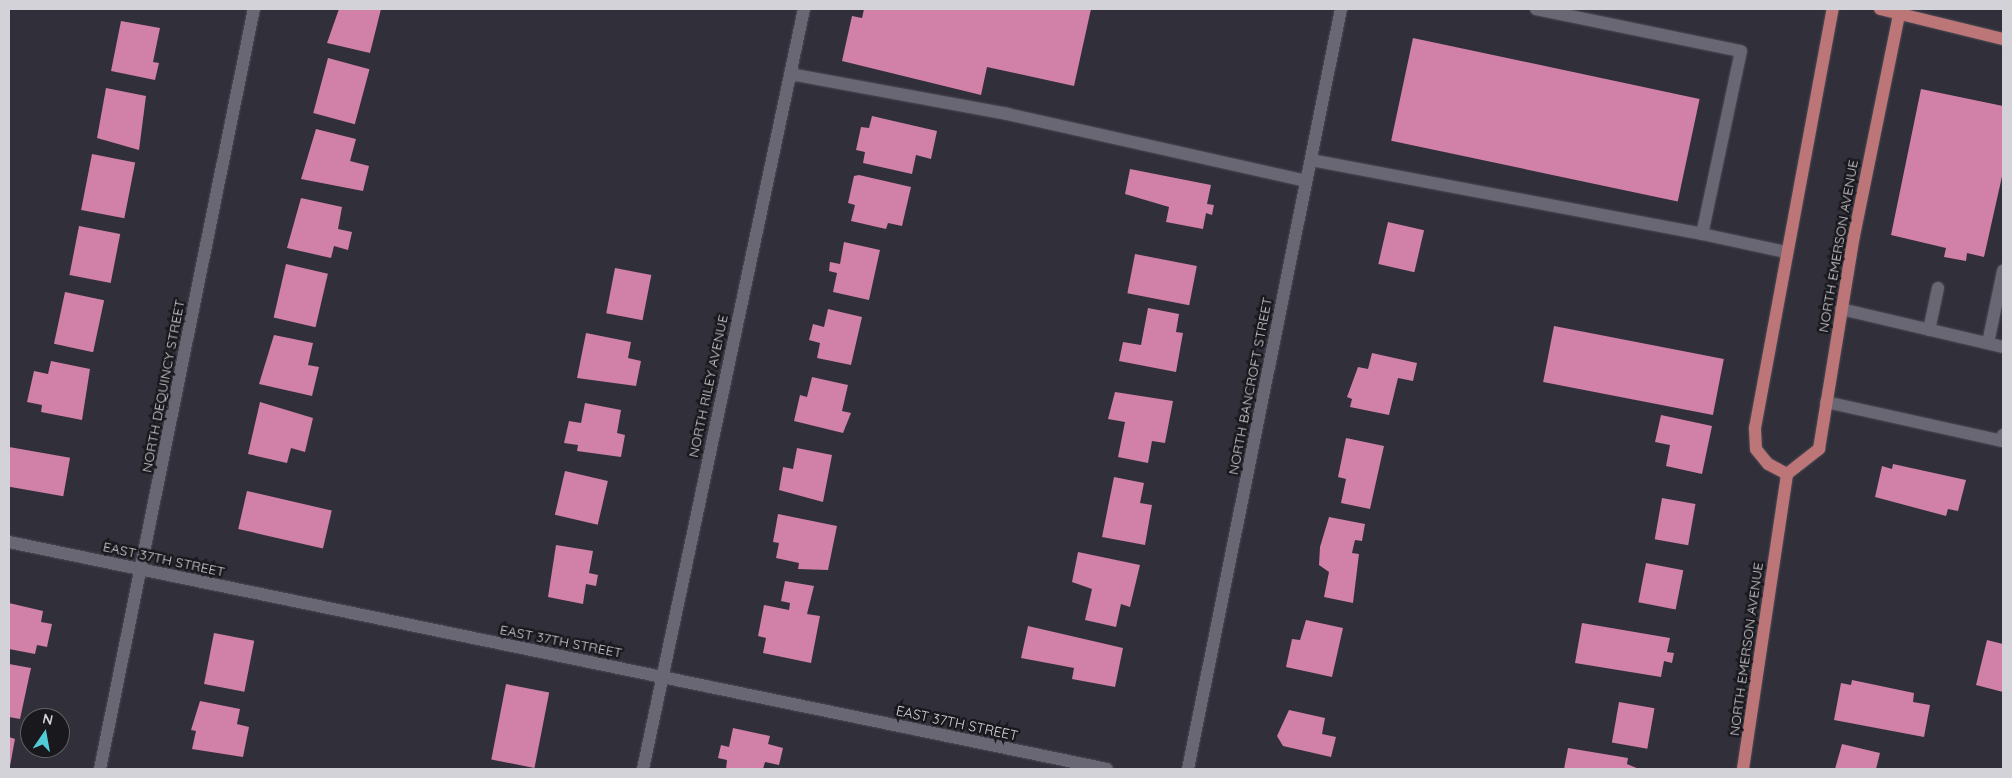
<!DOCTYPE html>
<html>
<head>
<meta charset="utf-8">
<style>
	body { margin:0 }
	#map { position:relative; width:2012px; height:778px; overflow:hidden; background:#312f3a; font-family:Quicksand,sans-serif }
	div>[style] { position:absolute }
	.building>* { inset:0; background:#d180a7; transform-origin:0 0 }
	.roads { filter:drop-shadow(0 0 1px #4d4b55) drop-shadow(0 0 1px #4d4b55) }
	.service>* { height:12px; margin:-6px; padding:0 6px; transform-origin:6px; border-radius:6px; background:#696773 }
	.minor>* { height:12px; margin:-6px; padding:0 6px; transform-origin:6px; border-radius:6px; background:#696773 }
	.primary>* { height:12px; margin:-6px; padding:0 6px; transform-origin:6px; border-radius:6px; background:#bc7677 }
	span { translate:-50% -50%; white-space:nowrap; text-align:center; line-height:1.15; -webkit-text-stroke:5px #19181d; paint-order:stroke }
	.street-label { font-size:14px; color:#d3d2d9 }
	.frame { position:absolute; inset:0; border:10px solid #d3d2d9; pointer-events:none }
	.north { position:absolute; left:20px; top:708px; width:50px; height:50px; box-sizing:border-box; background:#19181d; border:1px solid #636268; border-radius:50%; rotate:12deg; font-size:14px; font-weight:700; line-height:20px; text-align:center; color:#d3d2d9 }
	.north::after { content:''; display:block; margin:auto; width:18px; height:22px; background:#52cbd7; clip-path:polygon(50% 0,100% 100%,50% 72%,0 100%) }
</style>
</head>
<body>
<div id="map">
	<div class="building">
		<i style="clip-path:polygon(339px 9px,381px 9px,370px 53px,327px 43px)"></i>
		<i style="clip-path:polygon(864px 9px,1091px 9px,1074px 86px,987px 67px,981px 95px,842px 61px,852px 16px,862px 18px)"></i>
		<i style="clip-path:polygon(121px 21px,160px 28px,153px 62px,159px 63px,155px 80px,111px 71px)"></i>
		<i style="left:1413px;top:38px;width:293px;height:105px;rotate:12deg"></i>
		<i style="left:328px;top:58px;width:43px;height:57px;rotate:15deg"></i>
		<i style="clip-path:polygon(106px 88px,146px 96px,139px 150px,97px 138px)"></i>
		<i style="clip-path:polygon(1921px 89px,2003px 106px,2003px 172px,1984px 257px,1967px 253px,1966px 261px,1944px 257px,1946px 248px,1891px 235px)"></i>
		<i style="clip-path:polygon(872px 116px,937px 131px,931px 159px,916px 155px,912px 174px,863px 163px,865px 152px,856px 150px,861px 127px,869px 128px)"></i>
		<i style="clip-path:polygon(316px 129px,356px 139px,350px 161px,369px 166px,363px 191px,301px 179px)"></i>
		<i style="left:92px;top:154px;width:44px;height:57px;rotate:11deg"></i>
		<i style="clip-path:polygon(1130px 169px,1211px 185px,1207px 204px,1214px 205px,1212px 215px,1206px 213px,1203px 229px,1166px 222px,1169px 207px,1125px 194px)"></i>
		<i style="clip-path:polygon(859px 175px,911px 187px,902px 226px,888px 223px,886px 229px,851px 221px,855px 205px,848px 203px,854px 176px)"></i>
		<i style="clip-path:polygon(301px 198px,342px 207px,338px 229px,352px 232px,348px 250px,334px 246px,331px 258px,287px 248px)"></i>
		<i style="left:1388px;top:222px;width:37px;height:43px;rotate:13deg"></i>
		<i style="left:79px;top:226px;width:42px;height:50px;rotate:11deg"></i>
		<i style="clip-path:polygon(844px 242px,880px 250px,869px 300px,833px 292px,837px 273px,829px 271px,830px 262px,840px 264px)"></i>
		<i style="left:1135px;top:254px;width:63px;height:40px;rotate:11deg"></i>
		<i style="left:286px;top:264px;width:43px;height:55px;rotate:13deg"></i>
		<i style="left:615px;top:268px;width:37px;height:46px;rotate:11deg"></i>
		<i style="left:65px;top:292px;width:40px;height:53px;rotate:12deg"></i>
		<i style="clip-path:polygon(1148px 308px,1179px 314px,1176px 332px,1183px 333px,1176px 372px,1119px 361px,1123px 342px,1141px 345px)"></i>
		<i style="clip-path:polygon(828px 309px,862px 317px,851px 365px,817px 358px,820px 343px,809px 340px,813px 324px,824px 327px)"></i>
		<i style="left:1554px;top:326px;width:173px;height:57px;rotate:11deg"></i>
		<i style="clip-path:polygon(586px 333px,631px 342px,628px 358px,641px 361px,636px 386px,577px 378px)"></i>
		<i style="clip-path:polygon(274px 335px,313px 343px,308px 365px,319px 367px,312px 396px,259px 384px)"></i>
		<i style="clip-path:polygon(1372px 353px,1417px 363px,1413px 381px,1398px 378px,1389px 415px,1350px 407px,1352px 399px,1347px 397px,1358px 367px,1368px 369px)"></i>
		<i style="clip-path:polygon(51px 361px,90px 369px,82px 420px,41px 412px,42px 405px,27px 402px,34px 371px,48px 374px)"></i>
		<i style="clip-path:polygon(812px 377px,848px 385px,842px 411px,851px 413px,843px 433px,794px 421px,800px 395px,807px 397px)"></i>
		<i style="clip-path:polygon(1115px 392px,1173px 401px,1165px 443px,1152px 441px,1148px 463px,1118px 457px,1125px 422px,1108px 419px)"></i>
		<i style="clip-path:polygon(260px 402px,313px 418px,305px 452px,291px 448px,287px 463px,248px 454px)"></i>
		<i style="clip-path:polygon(585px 403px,621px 410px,617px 433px,625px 435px,621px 457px,577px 451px,578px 445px,564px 443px,569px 421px,581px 423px)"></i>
		<i style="clip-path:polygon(1661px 415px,1712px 426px,1702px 474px,1666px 466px,1670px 445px,1655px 442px)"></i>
		<i style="clip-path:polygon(1346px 438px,1384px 446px,1370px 509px,1341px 503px,1346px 479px,1338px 477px)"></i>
		<i style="left:9px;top:447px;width:62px;height:39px;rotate:10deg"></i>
		<i style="clip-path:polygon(797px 448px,832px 455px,823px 502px,779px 490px,783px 467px,793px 469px)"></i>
		<i style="clip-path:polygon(1893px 464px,1966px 480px,1958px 511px,1948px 509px,1946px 516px,1875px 497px,1882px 466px,1892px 469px)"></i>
		<i style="left:565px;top:471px;width:44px;height:45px;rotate:13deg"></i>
		<i style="clip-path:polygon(1114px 477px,1144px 483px,1140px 503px,1152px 505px,1145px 545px,1102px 537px)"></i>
		<i style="left:247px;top:491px;width:87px;height:39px;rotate:13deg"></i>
		<i style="left:1662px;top:498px;width:34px;height:42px;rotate:10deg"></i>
		<i style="clip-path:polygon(778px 514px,837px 526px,828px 570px,798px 569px,799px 563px,776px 558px,779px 543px,773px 542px)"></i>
		<i style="clip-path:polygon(1329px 517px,1365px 524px,1362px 541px,1355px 540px,1352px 553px,1359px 554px,1353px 603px,1324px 597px,1329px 572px,1319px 565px,1320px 547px)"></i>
		<i style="clip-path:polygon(556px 545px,593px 551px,589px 573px,598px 575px,596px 586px,586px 584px,583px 604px,548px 597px)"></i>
		<i style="clip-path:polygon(1078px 552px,1140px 565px,1130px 607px,1121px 604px,1116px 627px,1085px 620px,1092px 589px,1072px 582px)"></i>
		<i style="left:1646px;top:563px;width:38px;height:40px;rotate:11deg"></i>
		<i style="clip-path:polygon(785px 581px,814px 586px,807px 614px,820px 616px,811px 663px,763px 653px,766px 638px,758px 636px,764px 605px,789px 610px,790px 603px,781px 601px)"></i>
		<i style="clip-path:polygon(9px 603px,43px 611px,41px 622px,52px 624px,47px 647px,37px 645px,35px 654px,9px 649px)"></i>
		<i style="clip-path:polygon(1306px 620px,1343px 628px,1332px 677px,1286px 667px,1292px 639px,1300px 640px)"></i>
		<i style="clip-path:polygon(1582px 623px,1670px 638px,1667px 652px,1674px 653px,1672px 663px,1664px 661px,1661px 677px,1575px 663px)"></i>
		<i style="clip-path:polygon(1028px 626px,1123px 648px,1115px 687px,1072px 679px,1074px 668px,1021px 658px)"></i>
		<i style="left:214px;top:633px;width:41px;height:52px;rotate:11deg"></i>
		<i style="clip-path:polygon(1987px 640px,2003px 644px,2003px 692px,1976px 685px)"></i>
		<i style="clip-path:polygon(9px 664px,31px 668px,20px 719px,9px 717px)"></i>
		<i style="clip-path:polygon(1852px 680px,1914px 693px,1913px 702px,1930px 705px,1924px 737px,1834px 720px,1841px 683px,1851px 685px)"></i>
		<i style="left:506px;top:684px;width:44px;height:77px;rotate:11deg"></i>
		<i style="clip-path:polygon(200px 701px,240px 709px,237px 724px,249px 727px,243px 757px,192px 749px,196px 731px,191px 730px)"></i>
		<i style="left:1619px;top:702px;width:36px;height:41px;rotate:10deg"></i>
		<i style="clip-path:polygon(1289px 710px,1325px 718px,1322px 734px,1336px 737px,1331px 757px,1283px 746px,1277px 736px)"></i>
		<i style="clip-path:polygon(733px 728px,770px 736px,768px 744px,783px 748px,779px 765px,765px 762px,763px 769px,726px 769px,727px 760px,718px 758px,721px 745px,729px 747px)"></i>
		<i style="clip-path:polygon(9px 737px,15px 739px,10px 766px,9px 766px)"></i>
		<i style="clip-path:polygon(1842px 744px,1880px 753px,1876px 769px,1835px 769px)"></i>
		<i style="clip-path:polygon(1568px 748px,1628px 758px,1627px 764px,1639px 769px,1564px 769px)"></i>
	</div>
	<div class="roads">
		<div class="service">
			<i style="left:1536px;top:9px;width:209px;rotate:11.6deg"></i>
			<i style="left:1741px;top:51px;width:187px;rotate:102deg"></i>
			<i style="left:1702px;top:234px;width:85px;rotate:12.2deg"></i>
			<i style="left:790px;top:74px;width:221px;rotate:10.4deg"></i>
			<i style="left:1007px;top:114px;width:306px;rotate:12.6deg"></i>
			<i style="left:1311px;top:160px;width:398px;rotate:10.7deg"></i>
			<i style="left:1841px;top:309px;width:166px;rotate:13.2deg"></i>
			<i style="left:1929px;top:330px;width:43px;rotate:-77.9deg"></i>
			<i style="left:1988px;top:343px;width:74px;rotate:-78.2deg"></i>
			<i style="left:1826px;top:402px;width:180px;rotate:12.5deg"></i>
			<i style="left:2002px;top:441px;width:6px;rotate:-81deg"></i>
		</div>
		<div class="minor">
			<i style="left:9px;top:542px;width:1121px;rotate:11.68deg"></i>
			<i style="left:100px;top:769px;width:775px;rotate:-78.55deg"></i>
			<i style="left:643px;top:769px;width:777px;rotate:-78.04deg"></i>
			<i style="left:1188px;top:769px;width:775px;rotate:-78.62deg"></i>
		</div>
		<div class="primary">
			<i style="left:1880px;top:9px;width:127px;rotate:13.7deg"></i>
			<i style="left:1787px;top:474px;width:21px;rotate:-152deg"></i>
			<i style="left:1768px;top:464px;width:19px;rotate:-129deg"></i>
			<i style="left:1756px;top:449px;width:21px;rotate:-93deg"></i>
			<i style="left:1755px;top:428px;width:426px;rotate:-79.5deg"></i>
			<i style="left:1743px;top:769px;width:298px;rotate:-81.5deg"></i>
			<i style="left:1787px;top:474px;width:41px;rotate:-38deg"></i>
			<i style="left:1819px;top:449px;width:216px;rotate:-80.7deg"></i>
			<i style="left:1854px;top:236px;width:232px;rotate:-78.5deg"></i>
		</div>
	</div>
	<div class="street-label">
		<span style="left:1838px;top:246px;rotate:-80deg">NORTH EMERSON AVENUE</span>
		<span style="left:163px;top:386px;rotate:-79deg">NORTH DEQUINCY STREET</span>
		<span style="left:708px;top:386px;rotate:-78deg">NORTH RILEY AVENUE</span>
		<span style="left:1250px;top:386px;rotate:-79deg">NORTH BANCROFT STREET</span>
		<span style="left:164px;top:559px;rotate:12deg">EAST 37TH STREET</span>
		<span style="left:561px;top:641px;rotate:11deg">EAST 37TH STREET</span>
		<span style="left:1746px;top:649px;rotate:-82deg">NORTH EMERSON AVENUE</span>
		<span style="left:957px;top:723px;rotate:12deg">EAST 37TH STREET</span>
	</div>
	<div class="frame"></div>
	<div class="north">N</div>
</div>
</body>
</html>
